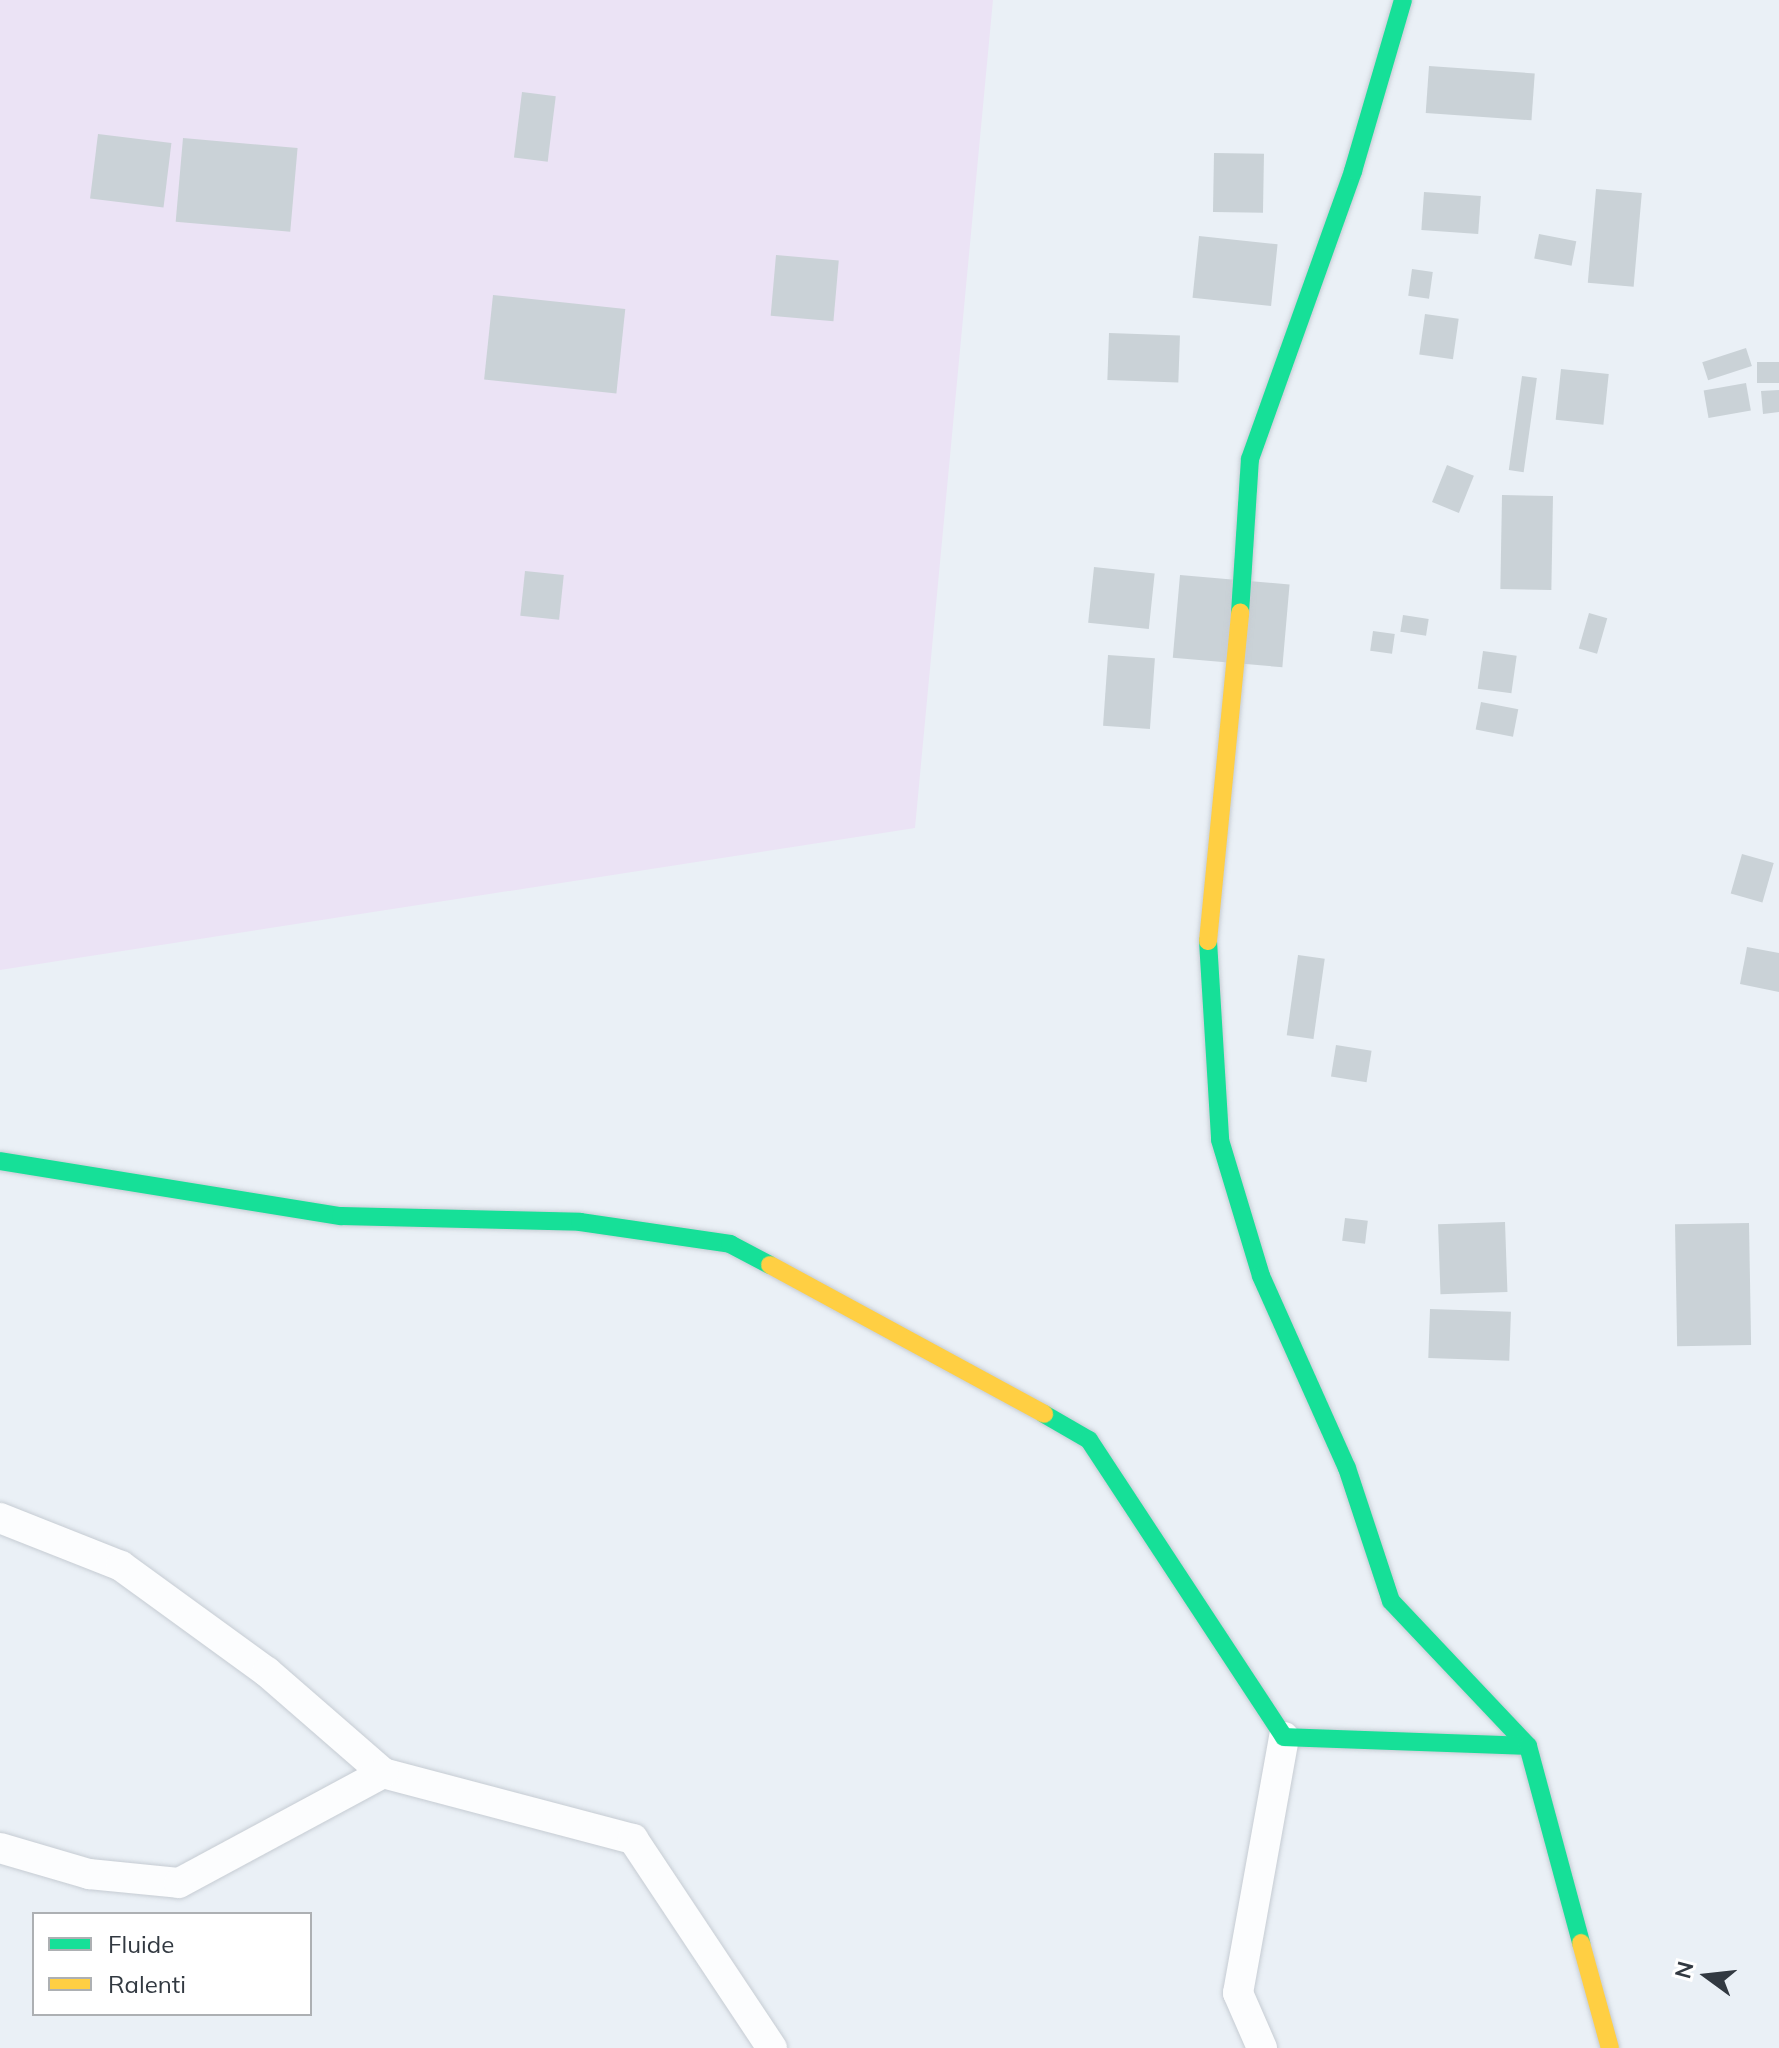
<!DOCTYPE html>
<html>
<head>
<meta charset="utf-8">
<style>
	body { margin:0 }
	#map { position:relative; width:1779px; height:2048px; overflow:hidden; background:#eaf0f6; font-family:Mulish,sans-serif }
	div>[style] { position:absolute }
	.green>* { inset:0; background:#ebe3f5 }
	.building>* { inset:0; background:#cad2d7; transform-origin:0 0 }
	.roads { filter:drop-shadow(0 0 2px #c6ccd3) drop-shadow(0 0 2px #c6ccd3) }
	.street>* { height:30px; margin:-15px; padding:0 15px; transform-origin:15px; border-radius:15px; background:#fcfdfe }
	.fast>* { height:18px; margin:-9px; padding:0 9px; transform-origin:9px; border-radius:9px; background:#16e098 }
	.slow>* { height:18px; margin:-9px; padding:0 9px; transform-origin:9px; border-radius:9px; background:#ffcf43 }
	span { translate:-50% -50%; white-space:nowrap; text-align:center; line-height:1.15; -webkit-text-stroke:6px #fff; paint-order:stroke }
	.legend { position:absolute; left:32px; top:1912px; width:280px; height:104px; box-sizing:border-box; background:#fff; border:2px solid #adb0b3; margin:0; padding:10px 14px; list-style:none; font-size:24px; color:#323941 }
	.legend li { display:flex; align-items:center; gap:16px; height:40px }
	.legend b { width:40px; border:2px solid #adb0b3 }
	.north { position:absolute; left:1667px; top:1936px; width:80px; height:80px; -webkit-text-stroke:6px #fff; paint-order:stroke; rotate:285deg; font-size:22px; font-weight:700; line-height:32px; text-align:center; color:#323941 }
	.north::after { content:''; display:block; margin:auto; width:28px; height:36px; background:#323941; clip-path:polygon(50% 0,100% 100%,50% 72%,0 100%) }
</style>
</head>
<body>
<div id="map">
	<div class="green">
		<i style="clip-path:polygon(0 0,993px 0,915px 828px,0 970px)"></i>
	</div>
	<div class="building">
		<i style="left:1429px;top:66px;width:106px;height:47px;rotate:4deg"></i>
		<i style="left:522px;top:92px;width:34px;height:66px;rotate:7deg"></i>
		<i style="left:98px;top:134px;width:74px;height:65px;rotate:7deg"></i>
		<i style="left:183px;top:138px;width:115px;height:84px;rotate:5deg"></i>
		<i style="left:1214px;top:153px;width:50px;height:59px;rotate:1deg"></i>
		<i style="left:1596px;top:189px;width:46px;height:94px;rotate:5deg"></i>
		<i style="left:1424px;top:192px;width:57px;height:38px;rotate:4deg"></i>
		<i style="left:1539px;top:234px;width:38px;height:25px;rotate:11deg"></i>
		<i style="left:1199px;top:236px;width:79px;height:62px;rotate:6deg"></i>
		<i style="left:776px;top:255px;width:63px;height:61px;rotate:5deg"></i>
		<i style="left:1412px;top:269px;width:21px;height:27px;rotate:8deg"></i>
		<i style="left:493px;top:295px;width:133px;height:85px;rotate:6deg"></i>
		<i style="left:1425px;top:314px;width:34px;height:41px;rotate:8deg"></i>
		<i style="left:1109px;top:333px;width:71px;height:47px;rotate:2deg"></i>
		<i style="left:1746px;top:348px;width:19px;height:46px;rotate:72deg"></i>
		<i style="left:1779px;top:362px;width:21px;height:22px;rotate:90deg"></i>
		<i style="left:1561px;top:369px;width:48px;height:51px;rotate:6deg"></i>
		<i style="left:1522px;top:376px;width:15px;height:95px;rotate:8deg"></i>
		<i style="left:1746px;top:383px;width:28px;height:43px;rotate:80deg"></i>
		<i style="clip-path:polygon(1779px 390px,1779px 412px,1763px 414px,1761px 391px)"></i>
		<i style="left:1447px;top:465px;width:29px;height:40px;rotate:22deg"></i>
		<i style="left:1502px;top:495px;width:51px;height:94px;rotate:1deg"></i>
		<i style="left:1094px;top:567px;width:61px;height:56px;rotate:6deg"></i>
		<i style="left:525px;top:571px;width:39px;height:45px;rotate:6deg"></i>
		<i style="left:1180px;top:575px;width:110px;height:83px;rotate:5deg"></i>
		<i style="left:1589px;top:613px;width:19px;height:37px;rotate:16deg"></i>
		<i style="left:1403px;top:615px;width:26px;height:17px;rotate:9deg"></i>
		<i style="left:1373px;top:631px;width:22px;height:20px;rotate:8deg"></i>
		<i style="left:1483px;top:651px;width:34px;height:38px;rotate:8deg"></i>
		<i style="left:1108px;top:655px;width:47px;height:71px;rotate:4deg"></i>
		<i style="left:1481px;top:702px;width:38px;height:28px;rotate:11deg"></i>
		<i style="left:1742px;top:854px;width:33px;height:41px;rotate:16deg"></i>
		<i style="clip-path:polygon(1747px 947px,1779px 953px,1779px 992px,1740px 984px)"></i>
		<i style="left:1298px;top:955px;width:27px;height:81px;rotate:8deg"></i>
		<i style="left:1336px;top:1045px;width:36px;height:32px;rotate:9deg"></i>
		<i style="left:1345px;top:1218px;width:23px;height:23px;rotate:7deg"></i>
		<i style="left:1505px;top:1222px;width:70px;height:67px;rotate:88deg"></i>
		<i style="left:1749px;top:1223px;width:122px;height:74px;rotate:89deg"></i>
		<i style="left:1430px;top:1309px;width:81px;height:49px;rotate:2deg"></i>
	</div>
	<div class="roads">
		<div class="street">
			<i style="left:0;top:1518px;width:130px;rotate:21.6deg"></i>
			<i style="left:121px;top:1566px;width:180px;rotate:36deg"></i>
			<i style="left:267px;top:1672px;width:154px;rotate:41deg"></i>
			<i style="left:383px;top:1773px;width:259px;rotate:14.8deg"></i>
			<i style="left:633px;top:1839px;width:251px;rotate:56.4deg"></i>
			<i style="left:0;top:1848px;width:93px;rotate:16.3deg"></i>
			<i style="left:89px;top:1874px;width:90px;rotate:5.7deg"></i>
			<i style="left:179px;top:1883px;width:232px;rotate:-28.3deg"></i>
			<i style="left:1262px;top:2048px;width:60px;rotate:-113.6deg"></i>
			<i style="left:1238px;top:1993px;width:260px;rotate:-79.8deg"></i>
		</div>
		<div class="fast">
			<i style="left:1240px;top:613px;width:154px;rotate:-86.3deg"></i>
			<i style="left:1250px;top:459px;width:306px;rotate:-70.3deg"></i>
			<i style="left:1353px;top:171px;width:178px;rotate:-73.7deg"></i>
			<i style="left:1208px;top:941px;width:199px;rotate:86.5deg"></i>
			<i style="left:1220px;top:1140px;width:142px;rotate:73.2deg"></i>
			<i style="left:1261px;top:1276px;width:210px;rotate:65.9deg"></i>
			<i style="left:1347px;top:1468px;width:140px;rotate:71.7deg"></i>
			<i style="left:1391px;top:1601px;width:199px;rotate:46.6deg"></i>
			<i style="left:0;top:1161px;width:345px;rotate:9.2deg"></i>
			<i style="left:341px;top:1216px;width:239px;rotate:1.4deg"></i>
			<i style="left:580px;top:1222px;width:152px;rotate:8.3deg"></i>
			<i style="left:730px;top:1244px;width:45px;rotate:27.7deg"></i>
			<i style="left:1044px;top:1414px;width:52px;rotate:30deg"></i>
			<i style="left:1089px;top:1440px;width:355px;rotate:56.7deg"></i>
			<i style="left:1284px;top:1737px;width:244px;rotate:2.1deg"></i>
			<i style="left:1528px;top:1746px;width:204px;rotate:74.9deg"></i>
		</div>
		<div class="slow">
			<i style="left:1208px;top:941px;width:330px;rotate:-84.4deg"></i>
			<i style="left:770px;top:1265px;width:312px;rotate:28.5deg"></i>
			<i style="left:1581px;top:1943px;width:109px;rotate:74.6deg"></i>
		</div>
	</div>
	<ul class="legend">
	<li><b style="height:10px;background:#16e098"></b>Fluide</li>
	<li><b style="height:10px;background:#ffcf43"></b>Ralenti</li>
	</ul>
	<div class="north">N</div>
</div>
</body>
</html>
